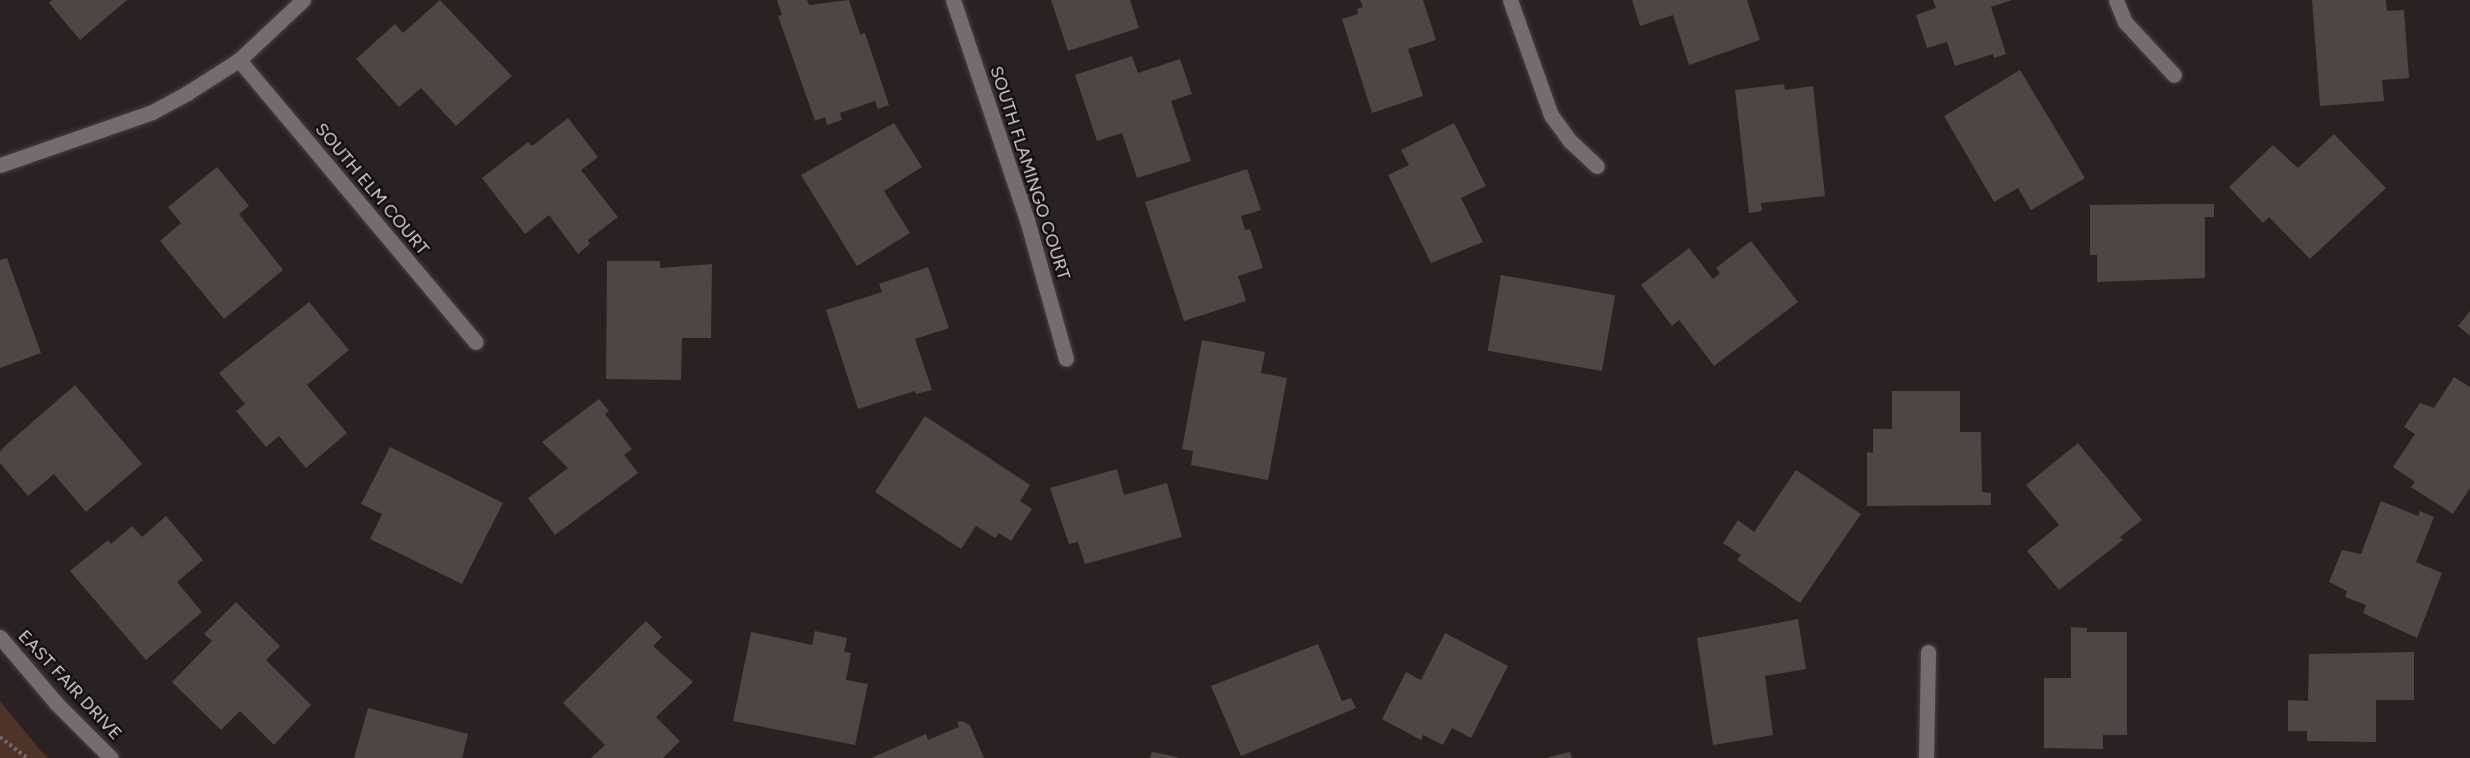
<!DOCTYPE html>
<html>
<head>
<meta charset="utf-8">
<style>
	body { margin:0 }
	#map { position:relative; width:2470px; height:758px; overflow:hidden; background:#2a2123; font-family:Figtree,sans-serif }
	div>[style] { position:absolute }
	.green>* { inset:0; background:#4e3426 }
	.building>* { inset:0; background:#4f4544; transform-origin:0 0 }
	.path>* { height:4px; margin-top:-2px; transform-origin:0; background:repeating-linear-gradient(90deg,#706869 0 3px,transparent 0 6px) }
	.roads { filter:drop-shadow(0 0 2px #474041) drop-shadow(0 0 2px #474041) }
	.minor>* { height:15px; margin:-7.5px; padding:0 7.5px; transform-origin:7.5px; border-radius:7.5px; background:#766b6d }
	span { translate:-50% -50%; white-space:nowrap; text-align:center; line-height:1.15; -webkit-text-stroke:4.5px #100c0d; paint-order:stroke }
	.street-label { font-size:18px; color:#ded8d9 }
</style>
</head>
<body>
<div id="map">
	<div class="green">
		<i style="clip-path:polygon(0 701px,40px 750px,48px 758px,0 758px)"></i>
	</div>
	<div class="building">
		<i style="clip-path:polygon(52px 0,127px 0,80px 40px,49px 3px)"></i>
		<i style="clip-path:polygon(440px 0,512px 76px,456px 126px,421px 88px,399px 107px,356px 59px,395px 24px,403px 33px)"></i>
		<i style="clip-path:polygon(777px 0,807px 0,809px 5px,849px 0,860px 34px,865px 33px,889px 105px,878px 109px,875px 101px,840px 113px,842px 120px,827px 125px,825px 117px,815px 121px,778px 16px,782px 15px)"></i>
		<i style="clip-path:polygon(1051px 0,1130px 0,1139px 28px,1068px 51px)"></i>
		<i style="clip-path:polygon(1360px 0,1423px 0,1436px 40px,1408px 49px,1423px 96px,1372px 113px,1342px 19px,1358px 14px,1357px 9px,1363px 7px)"></i>
		<i style="clip-path:polygon(1632px 0,1747px 0,1760px 40px,1689px 65px,1673px 15px,1640px 26px)"></i>
		<i style="clip-path:polygon(1933px 0,2012px 0,1991px 7px,2006px 54px,1994px 58px,1993px 54px,1955px 66px,1947px 42px,1927px 48px,1916px 15px,1936px 8px)"></i>
		<i style="clip-path:polygon(2312px 0,2386px 0,2387px 11px,2404px 10px,2409px 78px,2382px 80px,2384px 101px,2320px 106px)"></i>
		<i style="clip-path:polygon(1132px 56px,1138px 73px,1180px 59px,1192px 94px,1171px 101px,1191px 161px,1137px 178px,1122px 133px,1097px 141px,1075px 75px)"></i>
		<i style="clip-path:polygon(2020px 70px,2085px 178px,2031px 210px,2018px 188px,1994px 202px,1944px 116px)"></i>
		<i style="clip-path:polygon(1784px 84px,1785px 90px,1813px 86px,1825px 196px,1761px 203px,1762px 211px,1749px 213px,1735px 90px)"></i>
		<i style="clip-path:polygon(568px 118px,598px 157px,581px 170px,618px 217px,588px 240px,590px 244px,578px 254px,549px 215px,525px 234px,482px 178px,528px 142px,532px 146px)"></i>
		<i style="clip-path:polygon(894px 123px,922px 167px,884px 191px,910px 233px,857px 266px,801px 175px)"></i>
		<i style="clip-path:polygon(1454px 123px,1486px 186px,1461px 198px,1483px 242px,1431px 263px,1388px 175px,1409px 165px,1401px 150px)"></i>
		<i style="clip-path:polygon(2334px 134px,2386px 188px,2310px 259px,2269px 217px,2263px 223px,2229px 187px,2273px 145px,2298px 168px)"></i>
		<i style="clip-path:polygon(217px 167px,249px 206px,239px 214px,283px 270px,224px 319px,160px 241px,181px 223px,168px 207px)"></i>
		<i style="clip-path:polygon(1247px 169px,1261px 210px,1241px 216px,1245px 230px,1250px 229px,1263px 268px,1238px 276px,1246px 301px,1184px 321px,1145px 202px)"></i>
		<i style="clip-path:polygon(2169px 204px,2214px 204px,2214px 217px,2205px 217px,2205px 278px,2097px 282px,2097px 255px,2090px 255px,2090px 205px)"></i>
		<i style="clip-path:polygon(1751px 241px,1798px 302px,1714px 366px,1679px 320px,1672px 326px,1641px 285px,1689px 248px,1713px 279px,1720px 273px,1716px 268px)"></i>
		<i style="clip-path:polygon(7px 258px,41px 353px,0 368px,0 260px)"></i>
		<i style="clip-path:polygon(607px 261px,660px 261px,660px 268px,712px 264px,711px 338px,682px 338px,681px 380px,606px 379px)"></i>
		<i style="clip-path:polygon(928px 267px,949px 328px,915px 339px,932px 390px,916px 394px,915px 391px,858px 409px,826px 310px,882px 292px,879px 284px)"></i>
		<i style="left:1501px;top:275px;width:116px;height:77px;rotate:10deg"></i>
		<i style="clip-path:polygon(309px 302px,349px 350px,307px 385px,347px 433px,306px 468px,279px 436px,266px 447px,236px 411px,245px 404px,219px 373px)"></i>
		<i style="clip-path:polygon(2470px 311px,2470px 336px,2458px 326px)"></i>
		<i style="clip-path:polygon(1202px 340px,1265px 352px,1261px 373px,1287px 378px,1268px 480px,1191px 465px,1193px 451px,1182px 449px)"></i>
		<i style="clip-path:polygon(2454px 377px,2470px 387px,2470px 488px,2453px 514px,2411px 487px,2415px 482px,2393px 467px,2415px 434px,2404px 427px,2420px 403px,2434px 408px)"></i>
		<i style="clip-path:polygon(75px 385px,142px 464px,86px 512px,54px 474px,28px 496px,0 463px,0 452px,6px 445px)"></i>
		<i style="clip-path:polygon(1892px 391px,1960px 391px,1960px 432px,1981px 432px,1982px 492px,1991px 493px,1991px 505px,1867px 506px,1867px 452px,1873px 453px,1873px 429px,1892px 429px)"></i>
		<i style="clip-path:polygon(599px 399px,609px 411px,605px 414px,632px 449px,624px 455px,638px 473px,555px 535px,528px 498px,568px 468px,542px 442px)"></i>
		<i style="clip-path:polygon(925px 416px,1030px 485px,1020px 501px,1032px 509px,1011px 541px,999px 533px,995px 538px,976px 526px,961px 549px,875px 492px)"></i>
		<i style="clip-path:polygon(2078px 443px,2142px 520px,2120px 537px,2123px 540px,2059px 590px,2027px 551px,2059px 525px,2026px 485px)"></i>
		<i style="clip-path:polygon(390px 447px,503px 503px,462px 584px,370px 539px,382px 514px,361px 504px)"></i>
		<i style="clip-path:polygon(1117px 469px,1124px 495px,1167px 483px,1182px 537px,1085px 564px,1078px 542px,1069px 544px,1050px 488px)"></i>
		<i style="clip-path:polygon(1796px 470px,1861px 514px,1800px 603px,1737px 560px,1741px 555px,1723px 543px,1738px 520px,1754px 532px)"></i>
		<i style="clip-path:polygon(2381px 501px,2418px 516px,2420px 511px,2434px 517px,2416px 562px,2442px 573px,2417px 638px,2363px 613px,2366px 605px,2345px 597px,2347px 591px,2329px 582px,2342px 550px,2361px 554px)"></i>
		<i style="clip-path:polygon(166px 516px,203px 560px,177px 582px,202px 612px,146px 660px,70px 571px,108px 540px,111px 544px,132px 526px,142px 537px)"></i>
		<i style="clip-path:polygon(236px 602px,280px 646px,266px 660px,311px 705px,274px 745px,240px 711px,221px 730px,172px 682px,212px 641px,204px 634px)"></i>
		<i style="clip-path:polygon(1798px 619px,1806px 669px,1765px 676px,1773px 735px,1713px 745px,1697px 638px)"></i>
		<i style="clip-path:polygon(646px 621px,662px 637px,653px 646px,693px 682px,656px 717px,680px 741px,663px 758px,591px 758px,605px 745px,563px 703px)"></i>
		<i style="clip-path:polygon(2071px 627px,2087px 628px,2087px 632px,2127px 632px,2127px 735px,2103px 735px,2103px 749px,2044px 748px,2044px 678px,2071px 678px)"></i>
		<i style="clip-path:polygon(815px 631px,847px 638px,844px 652px,851px 653px,846px 680px,868px 684px,855px 745px,733px 721px,751px 632px,812px 645px)"></i>
		<i style="clip-path:polygon(1445px 633px,1508px 666px,1471px 738px,1452px 728px,1443px 745px,1423px 735px,1421px 740px,1382px 719px,1406px 672px,1421px 680px)"></i>
		<i style="clip-path:polygon(1318px 644px,1342px 701px,1351px 698px,1356px 708px,1241px 756px,1211px 686px)"></i>
		<i style="clip-path:polygon(2414px 652px,2414px 700px,2376px 700px,2376px 742px,2307px 741px,2307px 731px,2288px 731px,2288px 700px,2308px 701px,2309px 654px)"></i>
		<i style="clip-path:polygon(368px 708px,468px 734px,462px 758px,354px 758px)"></i>
		<i style="clip-path:polygon(962px 721px,970px 725px,984px 758px,871px 758px,926px 734px,928px 740px,959px 727px,957px 722px)"></i>
		<i style="clip-path:polygon(1152px 752px,1178px 757px,1178px 758px,1150px 758px)"></i>
		<i style="clip-path:polygon(1570px 752px,1572px 758px,1549px 758px,1549px 757px)"></i>
	</div>
	<div class="path">
		<i style="left:0;top:737px;width:34px;rotate:38deg"></i>
	</div>
	<div class="roads">
		<div class="minor">
			<i style="left:953px;top:0;width:232px;rotate:71.4deg"></i>
			<i style="left:1027px;top:220px;width:144px;rotate:74.3deg"></i>
			<i style="left:1510px;top:0;width:122px;rotate:70.4deg"></i>
			<i style="left:1551px;top:115px;width:31px;rotate:54deg"></i>
			<i style="left:1569px;top:140px;width:38px;rotate:43deg"></i>
			<i style="left:2116px;top:0;width:24px;rotate:68deg"></i>
			<i style="left:2125px;top:22px;width:72px;rotate:47.2deg"></i>
			<i style="left:239px;top:60px;width:368px;rotate:50deg"></i>
			<i style="left:0;top:165px;width:161px;rotate:-19.2deg"></i>
			<i style="left:152px;top:112px;width:40px;rotate:-28deg"></i>
			<i style="left:187px;top:93px;width:62px;rotate:-32.4deg"></i>
			<i style="left:239px;top:60px;width:88px;rotate:-43.2deg"></i>
			<i style="left:0;top:637px;width:88px;rotate:49.6deg"></i>
			<i style="left:57px;top:704px;width:76px;rotate:45deg"></i>
			<i style="left:1926px;top:758px;width:106px;rotate:-88.9deg"></i>
		</div>
	</div>
	<div class="street-label">
		<span style="left:1030px;top:173px;rotate:72deg">SOUTH FLAMINGO COURT</span>
		<span style="left:372px;top:189px;rotate:50deg">SOUTH ELM COURT</span>
		<span style="left:70px;top:685px;rotate:47deg">EAST FAIR DRIVE</span>
	</div>
</div>
</body>
</html>
